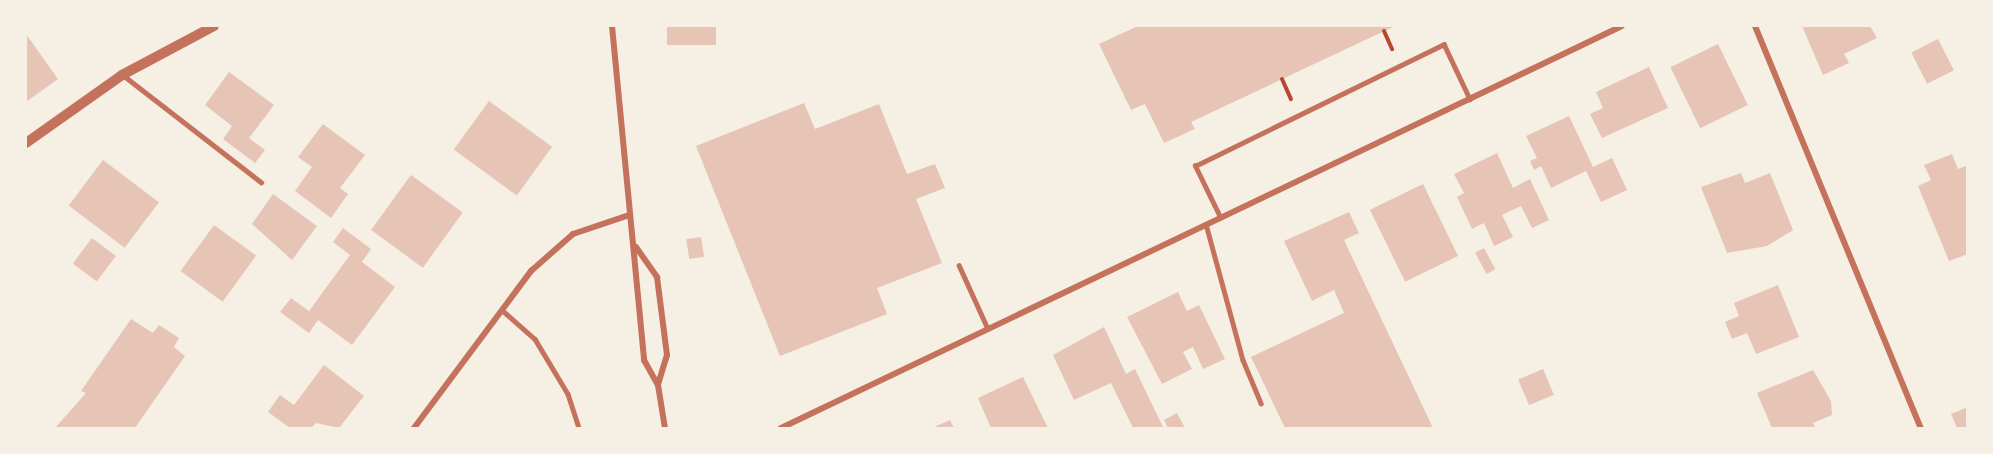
<!DOCTYPE html>
<html>
<head>
<meta charset="utf-8">
<style>
	body { margin:0 }
	#map { position:relative; width:1993px; height:454px; overflow:hidden; background:#f6efe4; font-family:Ubuntu,sans-serif }
	div>[style] { position:absolute }
	.building>* { inset:0; background:#e6c5b7; transform-origin:0 0 }
	.path>* { height:4px; margin:-2px; padding:0 2px; transform-origin:2px; border-radius:2px; background:#b5482f }
	.service>* { height:4.5px; margin:-2.25px; padding:0 2.25px; transform-origin:2.25px; border-radius:2.25px; background:#c5725c }
	.minor>* { height:6px; margin:-3px; padding:0 3px; transform-origin:3px; border-radius:3px; background:#c5725c }
	.tertiary>* { height:10px; margin:-5px; padding:0 5px; transform-origin:5px; border-radius:5px; background:#c5725c }
	span { translate:-50% -50%; white-space:nowrap; text-align:center; line-height:1.15; -webkit-text-stroke:6px #f6efe4; paint-order:stroke }
	.frame { position:absolute; inset:0; border:27px solid #f6efe4; pointer-events:none }
</style>
</head>
<body>
<div id="map">
	<div class="building">
		<i style="left:667px;top:26px;width:49px;height:19px"></i>
		<i style="clip-path:polygon(1138px 26px,1395px 26px,1191px 122px,1195px 129px,1164px 143px,1145px 104px,1131px 110px,1099px 44px)"></i>
		<i style="clip-path:polygon(1802px 26px,1870px 26px,1877px 38px,1844px 54px,1849px 63px,1823px 75px)"></i>
		<i style="clip-path:polygon(26px 34px,58px 79px,26px 102px)"></i>
		<i style="left:1938px;top:39px;width:35px;height:30px;rotate:63deg"></i>
		<i style="left:1718px;top:44px;width:68px;height:53px;rotate:64deg"></i>
		<i style="clip-path:polygon(1649px 67px,1668px 108px,1602px 138px,1590px 114px,1603px 108px,1596px 92px)"></i>
		<i style="clip-path:polygon(229px 72px,274px 105px,249px 138px,265px 150px,255px 163px,223px 139px,232px 126px,205px 105px)"></i>
		<i style="left:489px;top:101px;width:78px;height:60px;rotate:36deg"></i>
		<i style="clip-path:polygon(804px 103px,815px 129px,879px 104px,907px 174px,935px 164px,945px 188px,916px 199px,942px 263px,877px 288px,887px 314px,780px 356px,696px 146px)"></i>
		<i style="clip-path:polygon(1569px 116px,1593px 167px,1612px 158px,1627px 190px,1601px 202px,1586px 171px,1551px 188px,1541px 166px,1534px 170px,1530px 161px,1537px 158px,1526px 136px)"></i>
		<i style="clip-path:polygon(323px 124px,365px 155px,340px 188px,348px 194px,331px 218px,295px 191px,312px 167px,298px 157px)"></i>
		<i style="clip-path:polygon(1497px 153px,1513px 188px,1530px 179px,1549px 220px,1532px 228px,1521px 206px,1502px 215px,1513px 237px,1494px 246px,1484px 223px,1472px 229px,1457px 197px,1464px 193px,1454px 174px)"></i>
		<i style="clip-path:polygon(1952px 154px,1958px 169px,1968px 165px,1968px 254px,1949px 261px,1918px 186px,1931px 180px,1924px 165px)"></i>
		<i style="left:103px;top:160px;width:70px;height:57px;rotate:37deg"></i>
		<i style="clip-path:polygon(1741px 173px,1745px 183px,1770px 173px,1793px 230px,1767px 246px,1727px 253px,1701px 187px)"></i>
		<i style="left:411px;top:175px;width:64px;height:68px;rotate:36deg"></i>
		<i style="left:1423px;top:184px;width:80px;height:59px;rotate:64deg"></i>
		<i style="clip-path:polygon(273px 194px,317px 226px,292px 260px,252px 224px)"></i>
		<i style="clip-path:polygon(1349px 212px,1359px 233px,1344px 240px,1433px 428px,1285px 428px,1251px 357px,1344px 313px,1334px 290px,1312px 301px,1284px 241px)"></i>
		<i style="left:214px;top:225px;width:52px;height:57px;rotate:36deg"></i>
		<i style="clip-path:polygon(343px 228px,371px 249px,362px 262px,395px 287px,352px 345px,318px 320px,309px 333px,280px 312px,291px 298px,309px 311px,350px 255px,333px 242px)"></i>
		<i style="left:701px;top:237px;width:20px;height:15px;rotate:81deg"></i>
		<i style="left:92px;top:238px;width:30px;height:32px;rotate:37deg"></i>
		<i style="left:1484px;top:248px;width:24px;height:10px;rotate:62deg"></i>
		<i style="clip-path:polygon(1778px 285px,1799px 337px,1756px 354px,1747px 333px,1732px 339px,1725px 322px,1739px 316px,1734px 303px)"></i>
		<i style="clip-path:polygon(1178px 292px,1187px 311px,1199px 305px,1225px 359px,1203px 369px,1193px 347px,1183px 352px,1192px 369px,1162px 384px,1127px 317px)"></i>
		<i style="clip-path:polygon(131px 319px,153px 333px,159px 325px,179px 338px,174px 347px,185px 356px,135px 428px,55px 428px,86px 393px,81px 391px)"></i>
		<i style="clip-path:polygon(1104px 327px,1126px 374px,1135px 369px,1163px 427px,1133px 428px,1111px 383px,1074px 400px,1053px 355px)"></i>
		<i style="clip-path:polygon(324px 365px,364px 396px,339px 428px,316px 423px,311px 428px,290px 428px,268px 412px,280px 395px,294px 405px)"></i>
		<i style="left:1543px;top:369px;width:28px;height:27px;rotate:67deg"></i>
		<i style="clip-path:polygon(1813px 370px,1831px 401px,1832px 415px,1813px 423px,1815px 428px,1772px 428px,1757px 393px)"></i>
		<i style="clip-path:polygon(1023px 377px,1048px 428px,991px 428px,978px 398px)"></i>
		<i style="clip-path:polygon(1968px 407px,1968px 428px,1957px 428px,1951px 414px)"></i>
		<i style="clip-path:polygon(1177px 413px,1185px 428px,1168px 428px,1164px 420px)"></i>
		<i style="clip-path:polygon(950px 420px,954px 428px,932px 428px)"></i>
	</div>
	<div class="path">
		<i style="left:1384px;top:31px;width:20px;rotate:66deg"></i>
		<i style="left:1282px;top:79px;width:22px;rotate:66deg"></i>
	</div>
	<div class="service">
		<i style="left:123px;top:75px;width:175px;rotate:37.8deg"></i>
		<i style="left:1220px;top:217px;width:57px;rotate:-116.1deg"></i>
		<i style="left:1195px;top:166px;width:277px;rotate:-26.1deg"></i>
		<i style="left:1444px;top:44px;width:61px;rotate:64.7deg"></i>
		<i style="left:1206px;top:224px;width:141px;rotate:74.8deg"></i>
		<i style="left:1243px;top:360px;width:47px;rotate:67.3deg"></i>
		<i style="left:959px;top:265px;width:70px;rotate:65.6deg"></i>
		<i style="left:502px;top:310px;width:44px;rotate:41.3deg"></i>
		<i style="left:535px;top:339px;width:64px;rotate:59deg"></i>
		<i style="left:568px;top:394px;width:36px;rotate:72deg"></i>
	</div>
	<div class="minor">
		<i style="left:612px;top:26px;width:336px;rotate:84.5deg"></i>
		<i style="left:644px;top:360px;width:29px;rotate:61deg"></i>
		<i style="left:658px;top:385px;width:44px;rotate:80.8deg"></i>
		<i style="left:1755px;top:26px;width:435px;rotate:67.6deg"></i>
		<i style="left:636px;top:247px;width:37px;rotate:55deg"></i>
		<i style="left:657px;top:277px;width:79px;rotate:82.7deg"></i>
		<i style="left:667px;top:355px;width:31px;rotate:107deg"></i>
		<i style="left:414px;top:428px;width:196px;rotate:-53.3deg"></i>
		<i style="left:531px;top:271px;width:56px;rotate:-41.4deg"></i>
		<i style="left:573px;top:234px;width:59px;rotate:-18.7deg"></i>
		<i style="left:781px;top:428px;width:932px;rotate:-25.55deg"></i>
	</div>
	<div class="tertiary">
		<i style="left:26px;top:143px;width:118px;rotate:-35.3deg"></i>
		<i style="left:122px;top:75px;width:104px;rotate:-28deg"></i>
	</div>
	<div class="frame"></div>
</div>
</body>
</html>
